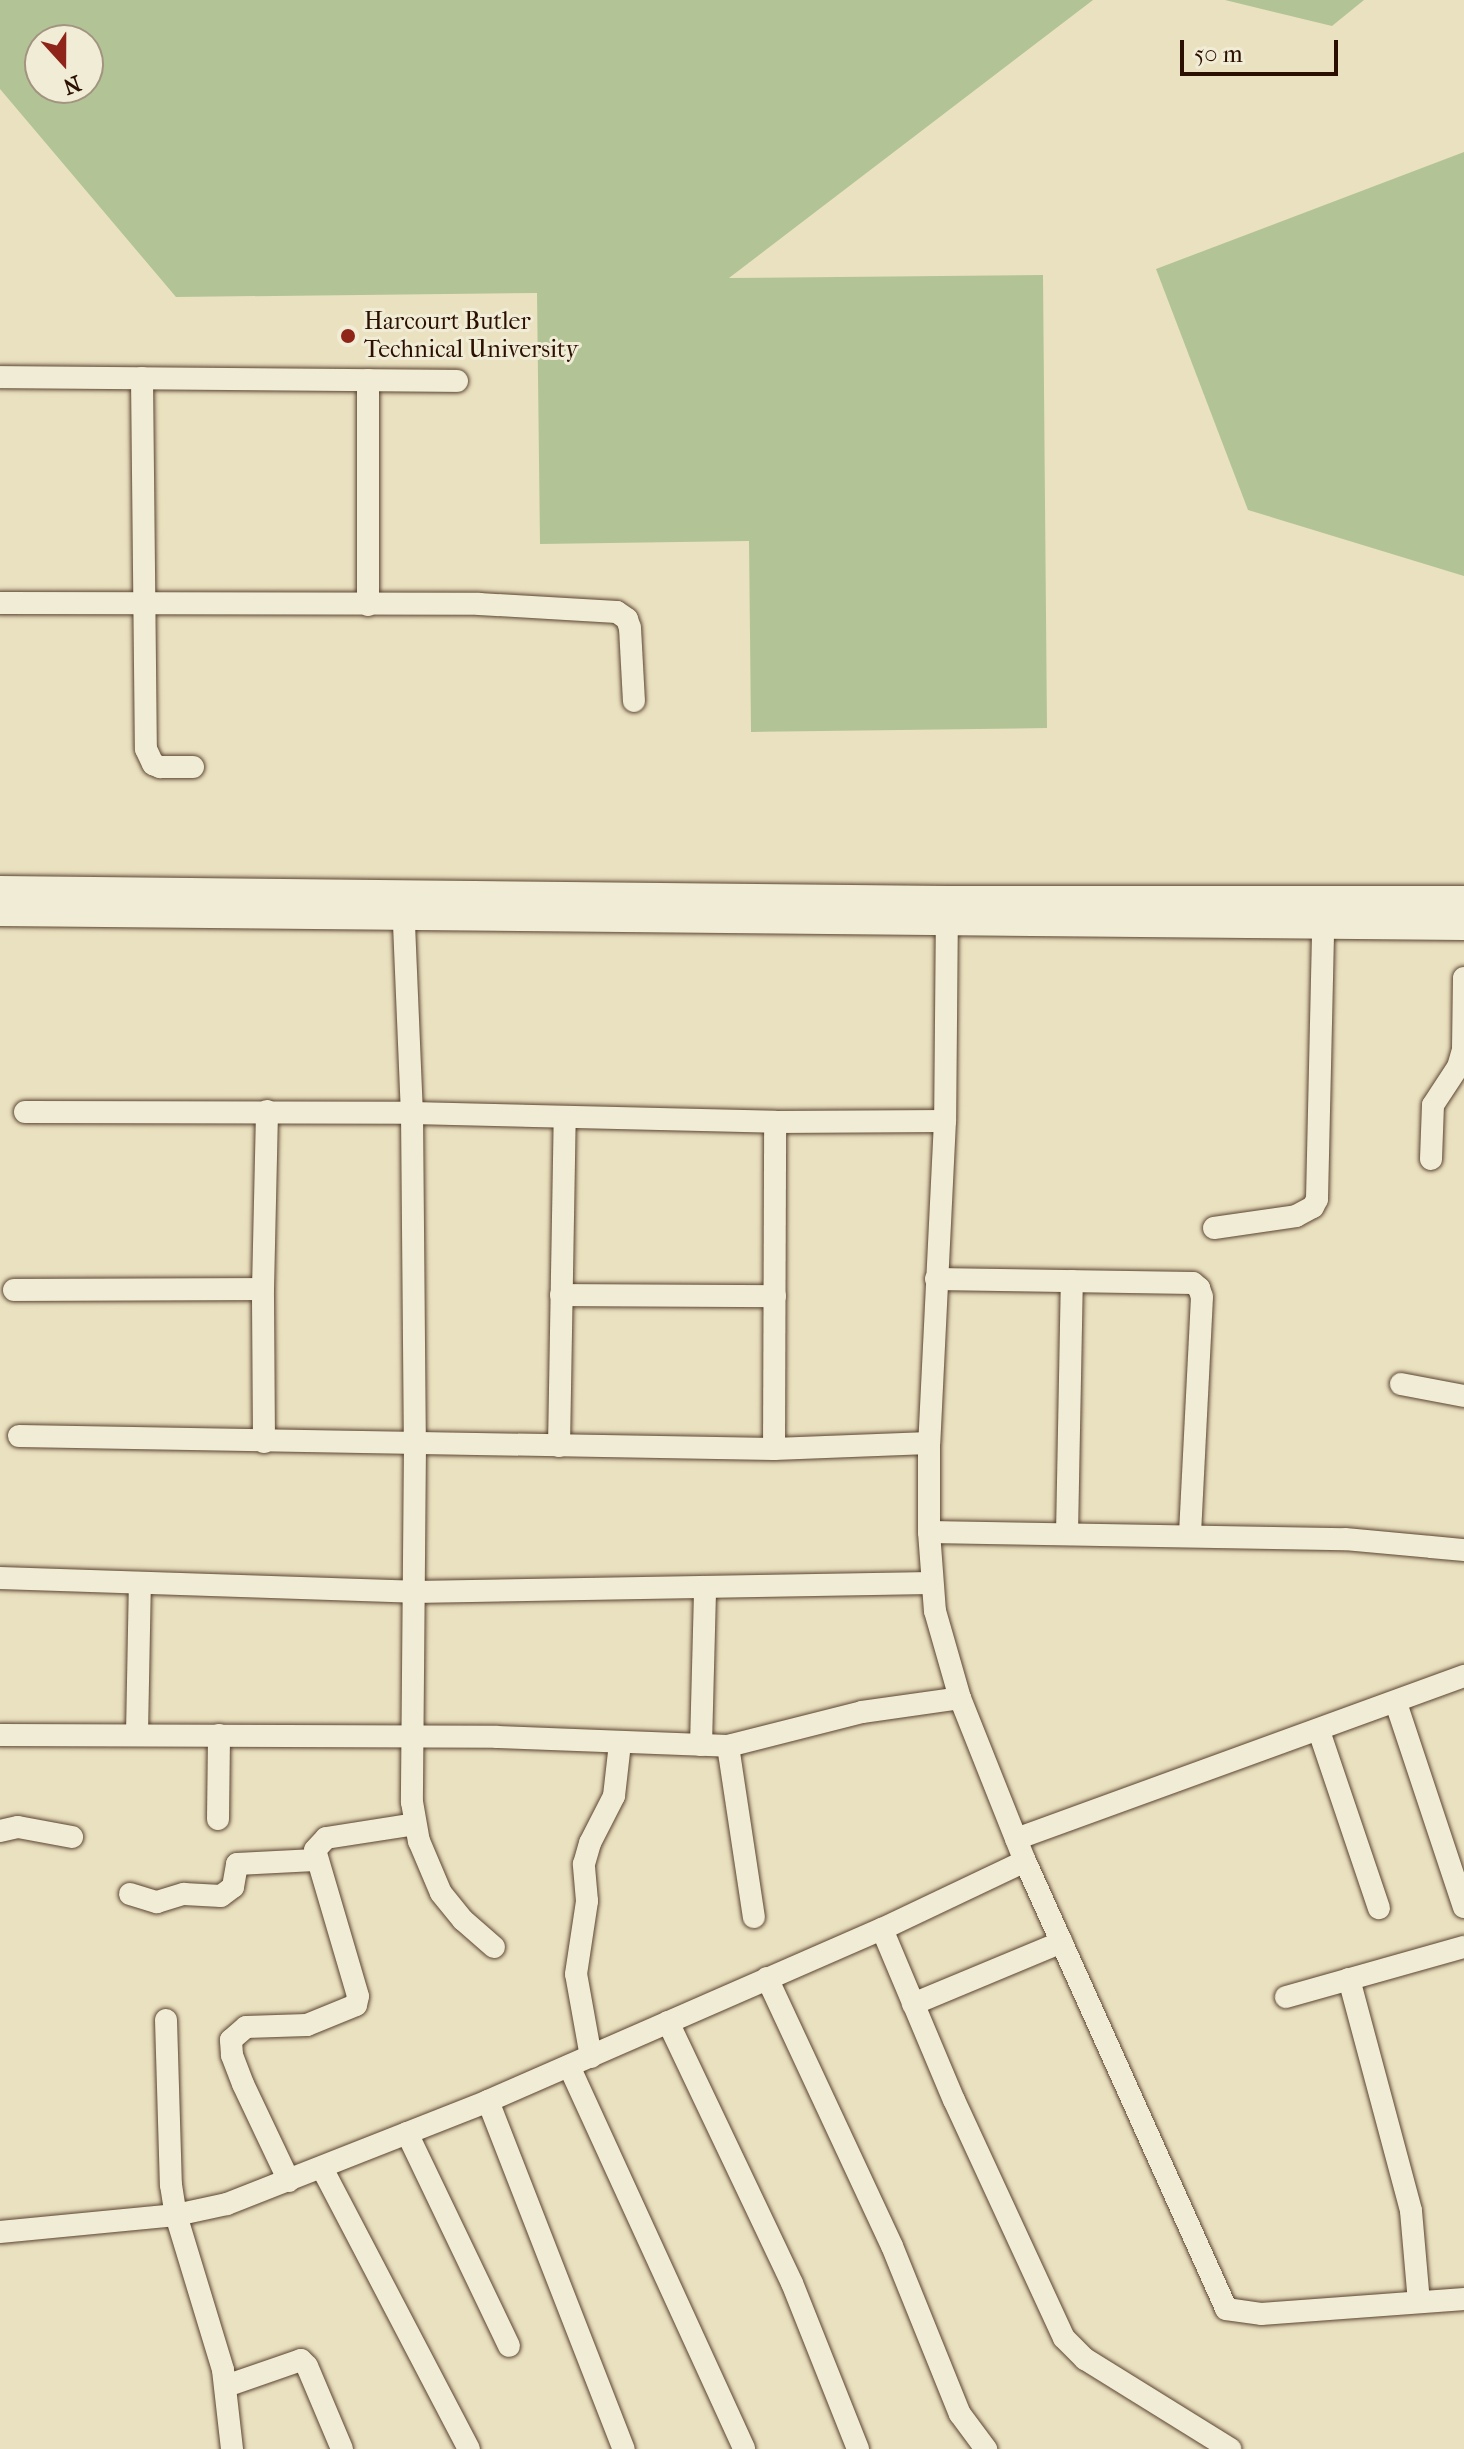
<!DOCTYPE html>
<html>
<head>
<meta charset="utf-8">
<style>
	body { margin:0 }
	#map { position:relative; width:1464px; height:2449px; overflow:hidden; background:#eae1c0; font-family:"IM FELL French Canon",serif }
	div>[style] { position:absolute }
	.green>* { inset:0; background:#b2c496 }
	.roads { filter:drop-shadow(0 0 2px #5b4430) drop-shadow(0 0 2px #5b4430) }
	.minor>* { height:22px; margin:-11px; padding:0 11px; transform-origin:11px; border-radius:11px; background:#f1ecd6 }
	.tertiary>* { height:28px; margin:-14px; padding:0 14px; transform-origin:14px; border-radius:14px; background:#f1ecd6 }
	.dots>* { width:22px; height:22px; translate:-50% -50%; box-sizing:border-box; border:4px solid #f1ecd6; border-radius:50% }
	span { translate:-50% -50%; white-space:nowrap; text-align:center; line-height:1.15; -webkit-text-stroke:6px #f1ecd6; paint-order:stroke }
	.poi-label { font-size:24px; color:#2b0f00 }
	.left { translate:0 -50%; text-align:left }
	.north { position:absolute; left:24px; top:24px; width:80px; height:80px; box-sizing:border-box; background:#f1ecd6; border:2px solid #a29480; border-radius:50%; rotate:159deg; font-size:22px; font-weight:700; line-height:32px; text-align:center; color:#2b0f00 }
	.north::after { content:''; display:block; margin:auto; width:28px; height:36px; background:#8f2418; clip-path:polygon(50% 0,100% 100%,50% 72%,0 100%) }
	.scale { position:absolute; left:1180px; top:40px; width:158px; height:36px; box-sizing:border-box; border:4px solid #2b0f00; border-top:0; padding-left:10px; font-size:24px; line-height:28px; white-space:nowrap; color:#2b0f00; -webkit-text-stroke:6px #f1ecd6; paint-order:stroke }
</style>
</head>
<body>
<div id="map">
	<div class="green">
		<i style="clip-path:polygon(evenodd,0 0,1093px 0,729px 278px,1043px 275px,1047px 728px,751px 732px,749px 541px,540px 544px,537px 293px,176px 297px,0 89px,0 0,40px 40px,88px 40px,88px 88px,40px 88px,40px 40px)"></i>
		<i style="clip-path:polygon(1225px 0,1364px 0,1332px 26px)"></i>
		<i style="clip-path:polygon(1464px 152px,1464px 576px,1248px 510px,1156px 269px)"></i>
	</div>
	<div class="roads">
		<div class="minor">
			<i style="left:0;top:377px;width:457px;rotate:0.5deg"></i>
			<i style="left:142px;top:378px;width:371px;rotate:89.4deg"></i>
			<i style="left:146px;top:749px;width:17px;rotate:65deg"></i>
			<i style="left:153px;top:764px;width:8px;rotate:23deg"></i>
			<i style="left:160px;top:767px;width:33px"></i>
			<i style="left:368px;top:380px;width:225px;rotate:90deg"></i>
			<i style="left:0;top:603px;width:479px;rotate:0.1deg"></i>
			<i style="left:479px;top:604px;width:138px;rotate:3.3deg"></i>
			<i style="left:617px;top:612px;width:12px;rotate:35deg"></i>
			<i style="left:627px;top:619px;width:9px;rotate:72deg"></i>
			<i style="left:630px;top:628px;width:73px;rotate:86.9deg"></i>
			<i style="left:403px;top:900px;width:213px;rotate:87.6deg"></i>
			<i style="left:412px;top:1113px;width:331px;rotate:89.5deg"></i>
			<i style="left:415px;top:1444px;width:358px;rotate:90.5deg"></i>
			<i style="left:412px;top:1802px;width:40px;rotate:80deg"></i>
			<i style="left:419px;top:1841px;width:56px;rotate:67.1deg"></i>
			<i style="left:441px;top:1893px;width:35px;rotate:51deg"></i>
			<i style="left:463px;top:1920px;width:41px;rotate:41.1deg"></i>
			<i style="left:947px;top:906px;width:215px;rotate:90.5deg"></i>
			<i style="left:945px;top:1121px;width:322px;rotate:92.8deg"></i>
			<i style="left:929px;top:1443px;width:89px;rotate:90deg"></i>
			<i style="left:929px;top:1532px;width:79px;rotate:85.7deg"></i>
			<i style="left:935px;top:1611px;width:91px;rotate:74deg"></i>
			<i style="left:960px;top:1698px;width:175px;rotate:68.3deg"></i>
			<i style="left:1025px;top:1861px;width:491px;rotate:65.8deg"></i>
			<i style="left:1226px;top:2309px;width:35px;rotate:8deg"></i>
			<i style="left:1261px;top:2314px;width:204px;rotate:-4.2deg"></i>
			<i style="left:25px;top:1112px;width:387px;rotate:0.1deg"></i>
			<i style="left:412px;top:1113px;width:363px;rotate:1.4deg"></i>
			<i style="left:775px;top:1122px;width:170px;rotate:-0.3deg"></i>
			<i style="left:1431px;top:1159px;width:54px;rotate:-87.9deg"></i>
			<i style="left:1433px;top:1105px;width:45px;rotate:-56.7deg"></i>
			<i style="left:1458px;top:1067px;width:19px;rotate:-74deg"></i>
			<i style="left:1463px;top:1049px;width:71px;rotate:-89.2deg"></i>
			<i style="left:1214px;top:1228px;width:83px;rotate:-8.3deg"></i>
			<i style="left:1296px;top:1216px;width:19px;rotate:-28deg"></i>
			<i style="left:1313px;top:1207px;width:9px;rotate:-63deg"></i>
			<i style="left:1317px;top:1199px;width:274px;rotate:-88.7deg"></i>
			<i style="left:936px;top:1279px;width:257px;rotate:0.9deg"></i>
			<i style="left:1193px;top:1283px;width:8px;rotate:40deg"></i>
			<i style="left:1199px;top:1288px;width:9px;rotate:72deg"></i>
			<i style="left:1202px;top:1297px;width:239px;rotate:92.9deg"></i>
			<i style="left:14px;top:1290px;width:249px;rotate:-0.2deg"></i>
			<i style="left:561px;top:1295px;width:214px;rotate:0.3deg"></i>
			<i style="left:1401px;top:1384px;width:64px;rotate:10.8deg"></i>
			<i style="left:19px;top:1436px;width:755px;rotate:0.99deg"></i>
			<i style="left:774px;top:1449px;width:155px;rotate:-2.2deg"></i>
			<i style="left:264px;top:1442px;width:153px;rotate:-90.4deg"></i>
			<i style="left:263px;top:1289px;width:178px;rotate:-88.7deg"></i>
			<i style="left:559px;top:1446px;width:328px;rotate:-89deg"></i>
			<i style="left:774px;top:1449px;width:327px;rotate:-89.8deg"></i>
			<i style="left:929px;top:1532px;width:416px;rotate:1deg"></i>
			<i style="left:1345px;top:1539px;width:120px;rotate:5.3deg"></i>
			<i style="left:1067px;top:1534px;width:253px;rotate:-88.9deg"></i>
			<i style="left:0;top:1578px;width:414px;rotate:1.9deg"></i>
			<i style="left:414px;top:1592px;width:517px;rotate:-1deg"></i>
			<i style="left:1396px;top:1703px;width:215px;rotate:71.6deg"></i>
			<i style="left:1319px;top:1731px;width:187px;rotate:71.3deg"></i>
			<i style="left:137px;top:1734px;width:151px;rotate:-88.9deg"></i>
			<i style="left:0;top:1735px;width:497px;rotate:0.2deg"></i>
			<i style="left:497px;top:1737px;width:231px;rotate:2.2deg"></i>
			<i style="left:728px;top:1746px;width:138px;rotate:-14.2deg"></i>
			<i style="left:862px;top:1712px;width:99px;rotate:-8.1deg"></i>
			<i style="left:701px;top:1745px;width:158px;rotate:-88.5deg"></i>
			<i style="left:728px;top:1746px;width:173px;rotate:81.4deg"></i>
			<i style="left:218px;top:1819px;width:84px;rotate:-89.3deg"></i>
			<i style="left:0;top:1831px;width:18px;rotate:-13deg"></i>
			<i style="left:18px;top:1827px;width:55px;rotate:10.5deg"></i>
			<i style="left:1016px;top:1839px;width:477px;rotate:-20deg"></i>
			<i style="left:130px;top:1894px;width:28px;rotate:17deg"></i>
			<i style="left:157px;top:1902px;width:28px;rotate:-17deg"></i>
			<i style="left:184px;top:1894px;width:37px;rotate:3deg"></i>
			<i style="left:221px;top:1896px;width:15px;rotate:-37deg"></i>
			<i style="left:233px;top:1887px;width:23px;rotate:-80deg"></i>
			<i style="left:237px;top:1864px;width:78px;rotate:-2.9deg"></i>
			<i style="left:882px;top:1929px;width:186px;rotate:67.2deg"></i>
			<i style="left:954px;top:2100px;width:262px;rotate:65.2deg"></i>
			<i style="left:1064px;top:2338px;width:30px;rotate:45deg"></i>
			<i style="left:1085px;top:2359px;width:171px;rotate:31.8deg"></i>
			<i style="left:767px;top:1978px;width:296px;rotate:65deg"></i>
			<i style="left:892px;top:2246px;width:181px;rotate:68deg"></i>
			<i style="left:960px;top:2414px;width:44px;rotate:53.4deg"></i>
			<i style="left:1349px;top:1979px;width:240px;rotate:75deg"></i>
			<i style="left:1411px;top:2211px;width:91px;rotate:85deg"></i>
			<i style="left:1286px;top:1997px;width:185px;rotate:-15.7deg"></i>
			<i style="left:913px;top:2004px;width:161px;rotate:-22.6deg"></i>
			<i style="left:166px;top:2020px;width:165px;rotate:88.3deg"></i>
			<i style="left:171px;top:2185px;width:30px;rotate:81deg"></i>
			<i style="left:176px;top:2215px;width:162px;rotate:73.1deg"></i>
			<i style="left:223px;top:2370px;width:80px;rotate:83.5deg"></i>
			<i style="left:668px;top:2022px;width:289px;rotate:64.6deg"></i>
			<i style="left:792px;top:2283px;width:179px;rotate:68.3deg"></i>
			<i style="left:591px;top:2057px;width:84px;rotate:-100.2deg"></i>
			<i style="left:576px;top:1974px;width:74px;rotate:-81.4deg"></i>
			<i style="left:587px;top:1901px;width:37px;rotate:-95deg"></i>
			<i style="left:584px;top:1864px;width:22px;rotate:-74deg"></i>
			<i style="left:590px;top:1843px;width:53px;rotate:-62.9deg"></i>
			<i style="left:614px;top:1796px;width:53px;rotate:-83.5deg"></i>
			<i style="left:569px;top:2066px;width:421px;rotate:65.4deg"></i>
			<i style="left:488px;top:2101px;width:374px;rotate:68.7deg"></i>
			<i style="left:407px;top:2133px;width:236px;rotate:64.4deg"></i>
			<i style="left:322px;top:2168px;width:317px;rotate:62.4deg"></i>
			<i style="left:289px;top:2181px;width:107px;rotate:-115.4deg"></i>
			<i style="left:243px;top:2084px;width:31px;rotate:-111deg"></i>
			<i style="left:232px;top:2055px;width:15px;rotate:-94deg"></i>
			<i style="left:231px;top:2040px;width:20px;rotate:-41deg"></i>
			<i style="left:246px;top:2027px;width:61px;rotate:-1.9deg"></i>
			<i style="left:307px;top:2025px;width:53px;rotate:-22.2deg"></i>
			<i style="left:356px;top:2005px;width:9px;rotate:-77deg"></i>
			<i style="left:358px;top:1996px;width:152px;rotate:-106.4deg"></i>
			<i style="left:315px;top:1850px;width:16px;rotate:-47deg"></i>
			<i style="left:326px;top:1838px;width:90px;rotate:-8.9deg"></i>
			<i style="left:0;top:2232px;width:177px;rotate:-5.5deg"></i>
			<i style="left:176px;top:2215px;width:52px;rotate:-12.2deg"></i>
			<i style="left:227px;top:2204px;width:281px;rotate:-21.5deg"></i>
			<i style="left:488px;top:2101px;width:430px;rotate:-23.6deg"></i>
			<i style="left:882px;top:1929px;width:158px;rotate:-25.4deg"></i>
			<i style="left:226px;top:2386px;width:79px;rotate:-19.1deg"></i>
			<i style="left:301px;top:2360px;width:8px;rotate:45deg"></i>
			<i style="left:307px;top:2366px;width:90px;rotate:67.1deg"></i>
		</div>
		<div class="tertiary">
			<i style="left:0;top:890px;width:947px;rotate:0.61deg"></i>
			<i style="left:947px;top:900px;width:517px"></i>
			<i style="left:0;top:912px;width:1464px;rotate:0.55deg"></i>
		</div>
	</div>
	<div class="dots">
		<i style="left:348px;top:336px;background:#8f2418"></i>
	</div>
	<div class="poi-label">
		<span class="left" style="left:364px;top:336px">Harcourt Butler<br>Technical University</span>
	</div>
	<div class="north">N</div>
	<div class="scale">50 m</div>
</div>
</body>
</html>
